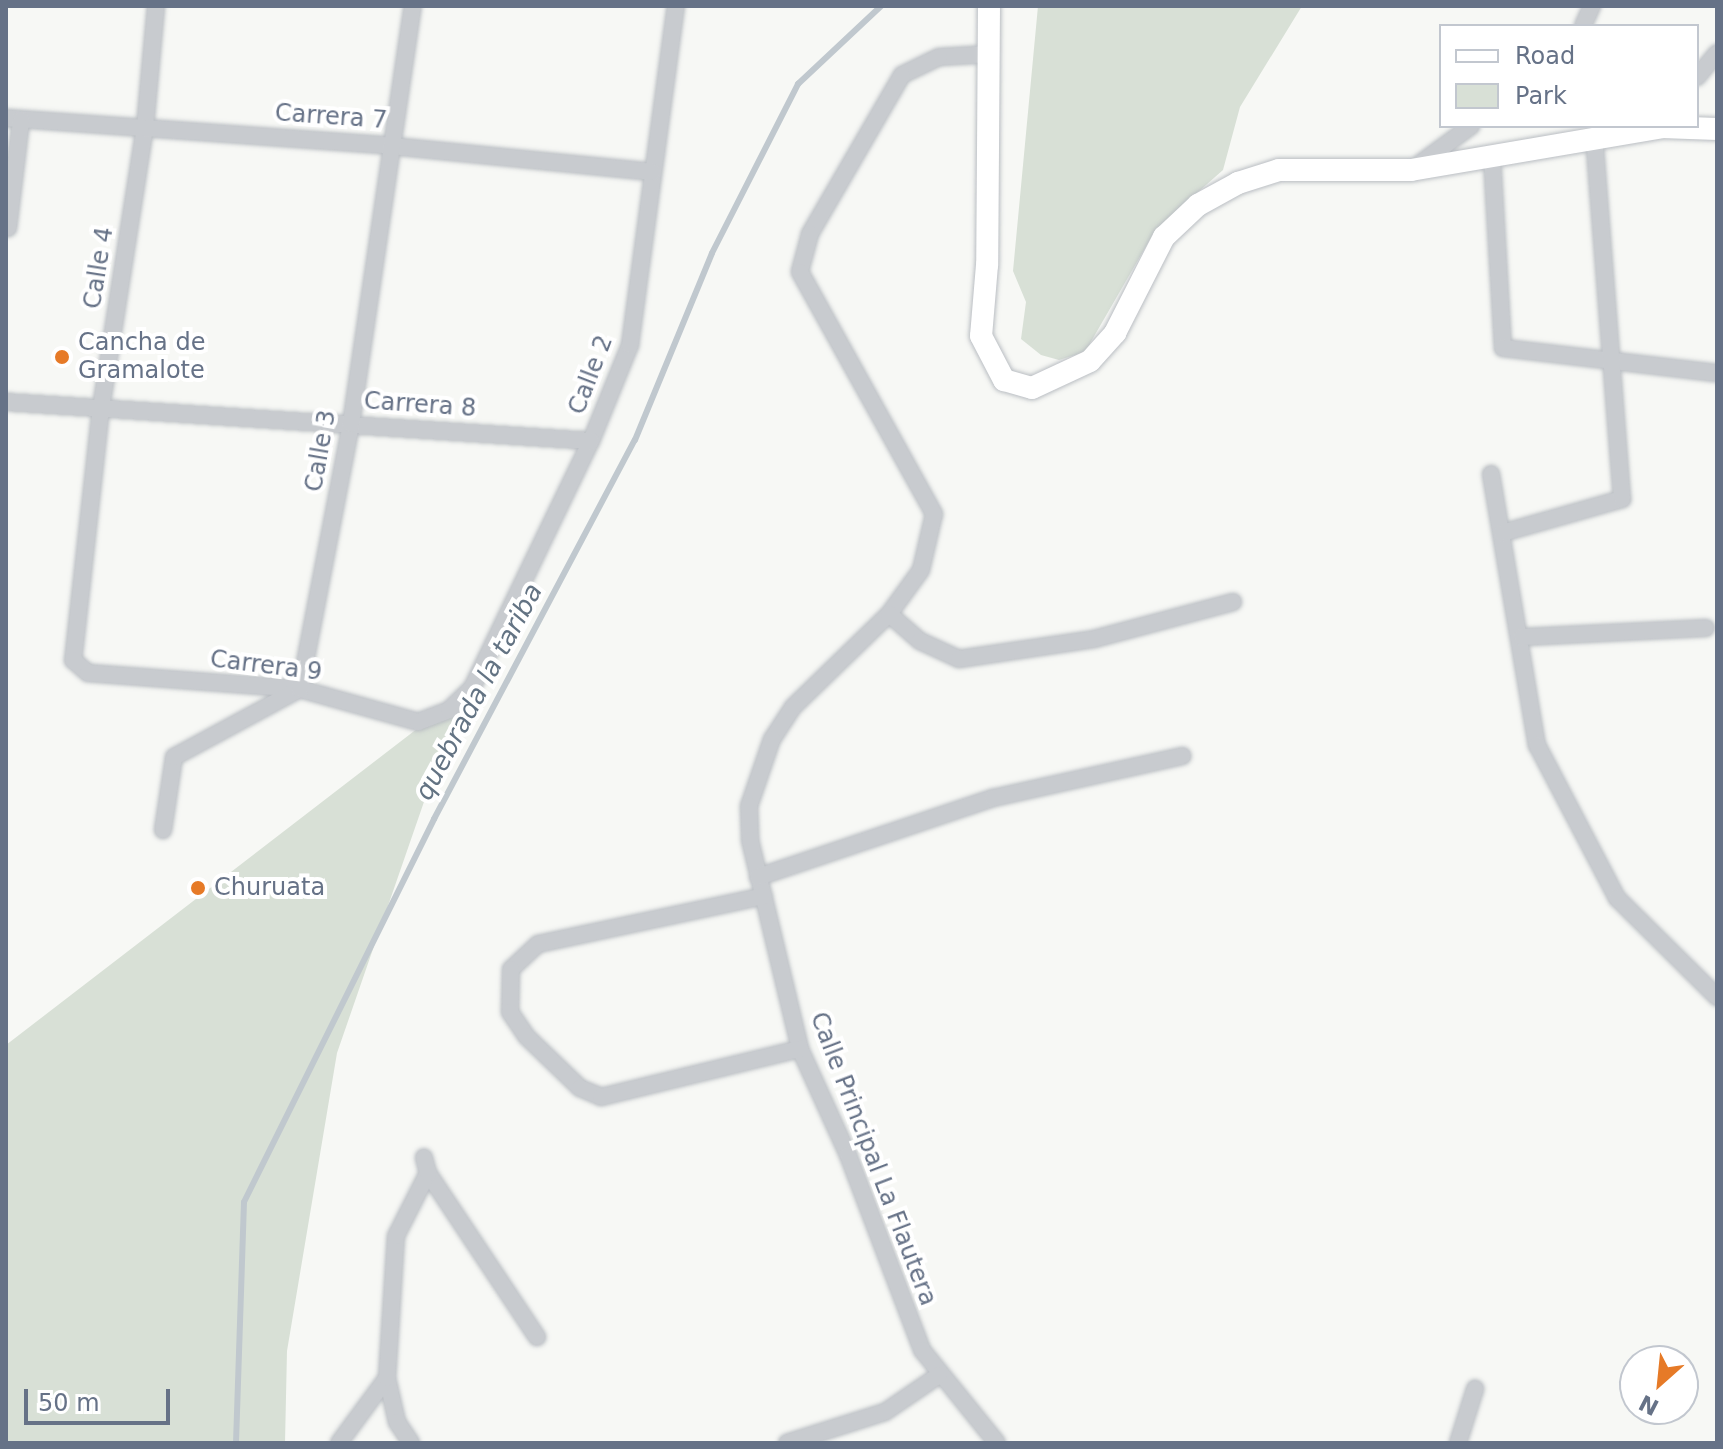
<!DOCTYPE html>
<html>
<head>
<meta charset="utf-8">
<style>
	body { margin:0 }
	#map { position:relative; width:1723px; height:1449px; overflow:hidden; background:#f7f8f5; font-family:"DejaVu Sans",sans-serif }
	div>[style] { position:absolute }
	.green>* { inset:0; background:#d8e0d6 }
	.stream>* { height:6px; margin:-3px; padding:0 3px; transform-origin:3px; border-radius:3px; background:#c0c8ce }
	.roads { filter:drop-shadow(0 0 2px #babec3) drop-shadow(0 0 2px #babec3) }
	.minor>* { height:16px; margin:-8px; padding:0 8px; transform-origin:8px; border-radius:8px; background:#c8cbcf }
	.secondary>* { height:22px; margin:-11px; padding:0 11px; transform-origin:11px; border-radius:11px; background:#fff }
	.dots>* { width:22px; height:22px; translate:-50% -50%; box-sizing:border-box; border:4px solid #fff; border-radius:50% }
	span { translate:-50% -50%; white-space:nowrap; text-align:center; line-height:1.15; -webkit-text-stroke:8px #fff; paint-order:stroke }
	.street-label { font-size:24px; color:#667287 }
	.poi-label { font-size:24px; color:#667287 }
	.left { translate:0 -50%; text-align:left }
	.water-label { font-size:26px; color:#637383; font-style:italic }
	.frame { position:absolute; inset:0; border:8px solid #667287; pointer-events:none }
	.legend { position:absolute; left:1439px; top:24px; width:260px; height:104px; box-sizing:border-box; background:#fff; border:2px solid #c2c7cf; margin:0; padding:10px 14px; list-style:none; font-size:24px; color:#667287 }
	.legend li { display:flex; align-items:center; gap:16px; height:40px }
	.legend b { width:40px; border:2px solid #c2c7cf }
	.north { position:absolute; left:1619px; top:1345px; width:80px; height:80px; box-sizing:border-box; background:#fff; border:2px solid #c2c7cf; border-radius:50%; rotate:207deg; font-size:22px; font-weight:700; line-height:32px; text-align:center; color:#667287 }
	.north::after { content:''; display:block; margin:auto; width:28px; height:36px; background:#e67a27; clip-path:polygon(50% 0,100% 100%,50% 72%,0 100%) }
	.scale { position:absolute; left:24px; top:1389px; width:146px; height:36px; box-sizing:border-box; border:4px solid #667287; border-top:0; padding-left:10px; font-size:24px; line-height:28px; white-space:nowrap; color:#667287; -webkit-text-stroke:6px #fff; paint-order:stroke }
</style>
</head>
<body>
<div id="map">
	<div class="green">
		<i style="clip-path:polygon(1038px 6px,1302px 6px,1240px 107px,1223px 170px,1156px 229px,1085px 352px,1059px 360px,1041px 355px,1021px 339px,1026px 302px,1013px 271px)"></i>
		<i style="clip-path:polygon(461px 695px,337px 1053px,287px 1351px,285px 1443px,6px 1443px,6px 1045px)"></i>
	</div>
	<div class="stream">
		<i style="left:236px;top:1443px;width:241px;rotate:-88.1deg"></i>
		<i style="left:244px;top:1202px;width:428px;rotate:-63.6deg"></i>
		<i style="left:434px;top:819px;width:429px;rotate:-62.1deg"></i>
		<i style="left:635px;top:440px;width:202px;rotate:-67.6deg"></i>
		<i style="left:712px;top:253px;width:190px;rotate:-63deg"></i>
		<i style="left:798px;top:84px;width:114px;rotate:-43.2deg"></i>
	</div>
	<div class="roads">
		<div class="minor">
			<i style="left:156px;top:6px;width:121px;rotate:95.2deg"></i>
			<i style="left:145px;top:127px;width:284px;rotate:98.9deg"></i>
			<i style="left:101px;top:408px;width:254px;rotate:96.3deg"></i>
			<i style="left:73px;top:660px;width:20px;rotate:41deg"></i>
			<i style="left:88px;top:673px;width:213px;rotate:4.3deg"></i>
			<i style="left:300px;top:689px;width:123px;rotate:15.6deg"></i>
			<i style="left:418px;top:722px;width:33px;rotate:-21deg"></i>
			<i style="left:449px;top:710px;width:32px;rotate:-44deg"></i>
			<i style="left:472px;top:688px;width:274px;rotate:-64.3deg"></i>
			<i style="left:591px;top:441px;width:104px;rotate:-67.9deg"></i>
			<i style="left:630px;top:345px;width:342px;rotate:-82.3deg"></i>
			<i style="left:1583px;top:26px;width:22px;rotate:-66deg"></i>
			<i style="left:990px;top:54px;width:51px;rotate:176.6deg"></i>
			<i style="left:939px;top:57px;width:41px;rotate:154.1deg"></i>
			<i style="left:902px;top:75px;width:184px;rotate:120.1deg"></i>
			<i style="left:810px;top:234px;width:39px;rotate:105deg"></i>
			<i style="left:800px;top:272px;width:277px;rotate:61deg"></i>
			<i style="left:934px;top:514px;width:57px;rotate:103.1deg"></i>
			<i style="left:921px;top:570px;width:54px;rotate:126deg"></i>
			<i style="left:889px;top:614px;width:134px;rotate:135.9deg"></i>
			<i style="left:793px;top:707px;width:38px;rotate:123deg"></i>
			<i style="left:772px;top:739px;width:71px;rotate:108.9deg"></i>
			<i style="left:749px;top:806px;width:34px;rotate:88deg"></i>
			<i style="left:750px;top:840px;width:215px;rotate:76.5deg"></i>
			<i style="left:800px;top:1049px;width:116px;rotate:65.6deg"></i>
			<i style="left:848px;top:1155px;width:209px;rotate:69.2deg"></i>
			<i style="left:922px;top:1350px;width:119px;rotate:51.1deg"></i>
			<i style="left:1697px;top:77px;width:31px;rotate:-50deg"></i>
			<i style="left:6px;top:118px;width:387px;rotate:4.1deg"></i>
			<i style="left:392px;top:146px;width:262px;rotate:5.7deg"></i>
			<i style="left:1492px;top:157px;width:191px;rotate:86.7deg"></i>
			<i style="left:1503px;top:348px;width:215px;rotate:6.7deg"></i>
			<i style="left:1414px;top:168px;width:71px;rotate:-36.4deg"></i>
			<i style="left:8px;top:228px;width:109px;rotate:-83.1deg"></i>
			<i style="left:6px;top:402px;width:586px;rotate:3.81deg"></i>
			<i style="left:1491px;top:474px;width:275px;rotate:80.4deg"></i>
			<i style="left:1537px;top:745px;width:173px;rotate:62.4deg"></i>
			<i style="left:1617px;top:898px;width:141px;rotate:44.7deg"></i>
			<i style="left:1502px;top:533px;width:125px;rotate:-15.8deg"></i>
			<i style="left:1622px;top:499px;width:361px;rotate:-94.4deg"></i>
			<i style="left:889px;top:614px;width:41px;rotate:41.1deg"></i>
			<i style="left:920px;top:641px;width:43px;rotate:24.8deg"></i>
			<i style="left:959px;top:659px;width:136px;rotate:-8.4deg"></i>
			<i style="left:1094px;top:639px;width:144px;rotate:-14.9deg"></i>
			<i style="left:1522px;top:637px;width:184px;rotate:-2.8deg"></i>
			<i style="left:163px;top:830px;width:74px;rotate:-81.4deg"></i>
			<i style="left:174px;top:757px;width:143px;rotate:-28.4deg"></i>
			<i style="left:300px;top:689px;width:270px;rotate:-79.1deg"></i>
			<i style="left:351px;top:424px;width:423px;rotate:-81.6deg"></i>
			<i style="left:758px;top:877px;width:248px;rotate:-18.6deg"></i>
			<i style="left:993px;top:798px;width:194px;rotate:-12.5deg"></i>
			<i style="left:764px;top:896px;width:231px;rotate:168deg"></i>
			<i style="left:538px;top:944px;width:37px;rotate:137deg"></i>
			<i style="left:511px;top:969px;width:43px;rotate:91.3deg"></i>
			<i style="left:510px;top:1012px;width:29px;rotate:56deg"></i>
			<i style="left:526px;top:1036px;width:75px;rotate:43.9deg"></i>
			<i style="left:580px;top:1088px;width:23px;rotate:23deg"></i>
			<i style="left:601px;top:1097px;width:205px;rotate:-13.6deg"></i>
			<i style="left:428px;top:1173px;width:197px;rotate:56.4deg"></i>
			<i style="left:387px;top:1378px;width:45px;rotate:77.2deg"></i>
			<i style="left:397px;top:1422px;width:25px;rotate:56deg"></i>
			<i style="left:339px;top:1443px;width:81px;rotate:-53.6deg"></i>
			<i style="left:387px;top:1378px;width:142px;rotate:-86.4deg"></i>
			<i style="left:396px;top:1236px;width:71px;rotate:-63.1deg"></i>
			<i style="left:428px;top:1173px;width:16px;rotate:-105deg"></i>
			<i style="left:787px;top:1443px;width:103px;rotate:-17.6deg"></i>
			<i style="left:885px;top:1412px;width:65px;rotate:-34.4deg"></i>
			<i style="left:1458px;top:1443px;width:57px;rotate:-72.5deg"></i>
		</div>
		<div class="secondary">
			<i style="left:989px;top:6px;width:259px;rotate:90.4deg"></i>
			<i style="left:987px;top:265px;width:71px;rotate:94.8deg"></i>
			<i style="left:981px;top:336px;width:50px;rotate:62.4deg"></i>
			<i style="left:1004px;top:380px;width:29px;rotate:16deg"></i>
			<i style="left:1032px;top:388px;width:64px;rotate:-25deg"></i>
			<i style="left:1090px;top:361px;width:38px;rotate:-48deg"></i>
			<i style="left:1115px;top:333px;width:108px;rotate:-63deg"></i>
			<i style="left:1164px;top:237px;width:47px;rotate:-43.3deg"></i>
			<i style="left:1198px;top:205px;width:46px;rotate:-28.8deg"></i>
			<i style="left:1238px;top:183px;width:43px;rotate:-17.6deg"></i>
			<i style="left:1279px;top:170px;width:132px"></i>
			<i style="left:1411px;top:170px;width:255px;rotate:-9.7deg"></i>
			<i style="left:1662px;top:127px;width:55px;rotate:2.1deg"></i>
		</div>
	</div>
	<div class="dots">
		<i style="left:62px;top:357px;background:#e67a27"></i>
		<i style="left:198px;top:888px;background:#e67a27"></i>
	</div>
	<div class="street-label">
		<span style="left:331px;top:117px;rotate:4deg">Carrera 7</span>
		<span style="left:99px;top:268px;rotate:-81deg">Calle 4</span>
		<span style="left:591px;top:375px;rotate:-69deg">Calle 2</span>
		<span style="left:420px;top:405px;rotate:4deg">Carrera 8</span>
		<span style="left:321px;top:451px;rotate:-80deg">Calle 3</span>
		<span style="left:266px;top:666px;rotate:7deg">Carrera 9</span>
		<span style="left:873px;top:1159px;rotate:69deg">Calle Principal La Flautera</span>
	</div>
	<div class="poi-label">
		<span class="left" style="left:78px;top:357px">Cancha de<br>Gramalote</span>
		<span class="left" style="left:214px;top:888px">Churuata</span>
	</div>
	<div class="water-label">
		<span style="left:479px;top:692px;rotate:-62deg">quebrada la tariba</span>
	</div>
	<div class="frame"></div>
	<ul class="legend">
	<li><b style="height:10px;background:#fff"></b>Road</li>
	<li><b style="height:22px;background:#d8e0d6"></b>Park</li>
	</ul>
	<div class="north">N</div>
	<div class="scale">50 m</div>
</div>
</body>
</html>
